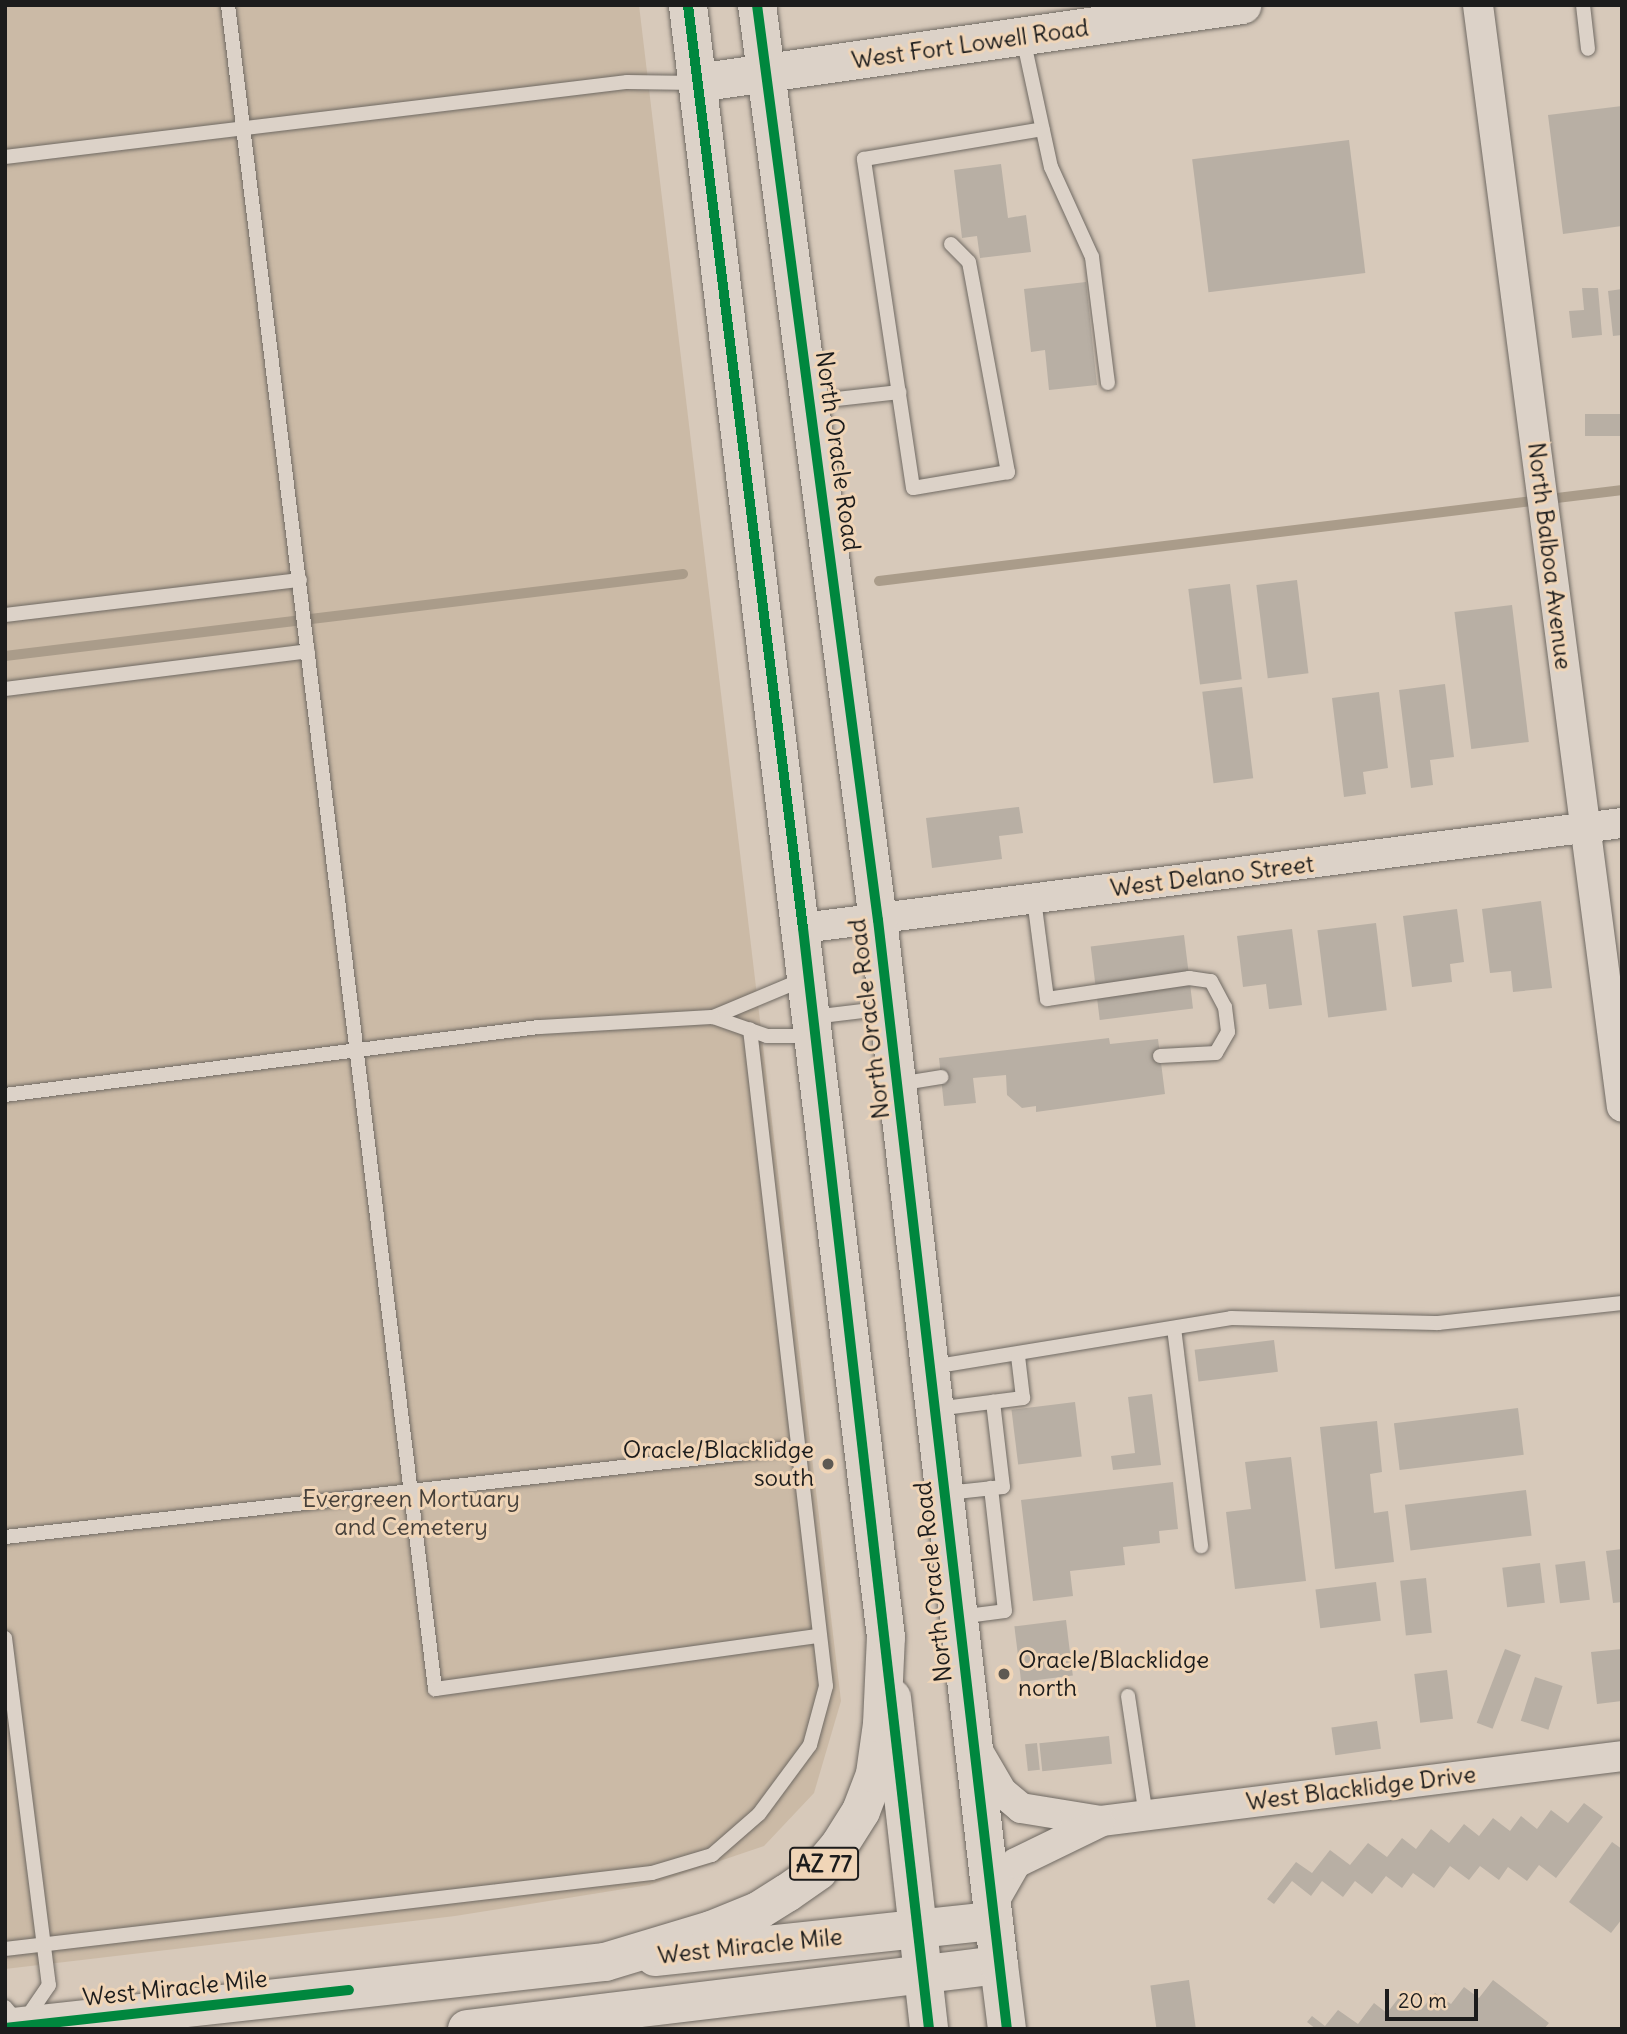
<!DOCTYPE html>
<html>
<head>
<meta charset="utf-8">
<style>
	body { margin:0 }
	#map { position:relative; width:1627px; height:2034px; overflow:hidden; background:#d7c9ba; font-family:Delius,sans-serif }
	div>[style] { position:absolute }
	.green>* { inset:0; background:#cbbaa6 }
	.stream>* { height:10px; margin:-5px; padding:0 5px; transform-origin:5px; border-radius:5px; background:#aa9c8a }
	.building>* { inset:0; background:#b8afa4; transform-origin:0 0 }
	.roads { filter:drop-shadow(0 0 2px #706a63) drop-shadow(0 0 2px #706a63) }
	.service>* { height:14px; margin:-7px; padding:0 7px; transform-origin:7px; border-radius:7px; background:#dcd2c8 }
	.minor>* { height:30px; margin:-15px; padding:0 15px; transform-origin:15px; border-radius:15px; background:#dcd2c8 }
	.secondary>* { height:38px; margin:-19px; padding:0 19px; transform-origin:19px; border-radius:19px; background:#dcd2c8 }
	.primary>* { height:38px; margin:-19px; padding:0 19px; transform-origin:19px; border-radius:19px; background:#dcd2c8 }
	.trunk>* { height:38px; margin:-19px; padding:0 19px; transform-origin:19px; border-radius:19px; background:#dcd2c8 }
	.cycleway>* { height:10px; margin:-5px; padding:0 5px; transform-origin:5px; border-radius:5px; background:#00873e }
	.dots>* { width:19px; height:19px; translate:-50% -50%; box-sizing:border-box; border:4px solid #f0d5b7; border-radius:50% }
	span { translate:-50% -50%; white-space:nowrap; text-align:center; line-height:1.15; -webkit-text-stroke:6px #f0d5b7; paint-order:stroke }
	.shield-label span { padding:2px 5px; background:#f0d5b7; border:2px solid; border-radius:5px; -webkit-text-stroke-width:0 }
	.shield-label { font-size:23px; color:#1c1c1c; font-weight:700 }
	.street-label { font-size:24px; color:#1c1c1c }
	.poi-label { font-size:24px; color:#1c1c1c }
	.right { translate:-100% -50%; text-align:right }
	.left { translate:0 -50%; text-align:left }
	.park-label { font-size:24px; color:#46403a }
	.frame { position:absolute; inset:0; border:7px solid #1c1c1c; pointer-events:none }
	.scale { position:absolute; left:1385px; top:1989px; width:93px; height:32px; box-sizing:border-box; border:4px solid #1c1c1c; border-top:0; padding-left:9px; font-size:21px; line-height:24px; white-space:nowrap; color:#1c1c1c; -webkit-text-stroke:5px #f0d5b7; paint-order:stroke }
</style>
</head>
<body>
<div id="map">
	<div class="green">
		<i style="clip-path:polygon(5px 5px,639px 5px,841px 1701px,814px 1793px,764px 1846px,649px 1885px,455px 1916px,5px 1969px)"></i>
	</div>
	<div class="stream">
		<i style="left:879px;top:581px;width:749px;rotate:-6.98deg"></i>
		<i style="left:5px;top:656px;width:683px;rotate:-6.9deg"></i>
	</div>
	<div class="building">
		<i style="clip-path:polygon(1622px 106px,1622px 226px,1563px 234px,1548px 115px)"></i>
		<i style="left:1349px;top:140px;width:134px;height:158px;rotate:83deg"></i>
		<i style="clip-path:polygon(1001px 164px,1008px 218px,1026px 215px,1031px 252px,980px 258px,977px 236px,962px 238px,954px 170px)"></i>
		<i style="clip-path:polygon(1086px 282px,1097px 385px,1049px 390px,1045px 350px,1031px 352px,1024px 289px)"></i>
		<i style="clip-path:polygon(1582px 288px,1598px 288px,1602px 335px,1572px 338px,1569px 311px,1584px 310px)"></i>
		<i style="clip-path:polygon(1622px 289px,1622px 335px,1613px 336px,1608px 291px)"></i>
		<i style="left:1622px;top:414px;width:22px;height:37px;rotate:90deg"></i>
		<i style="left:1297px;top:580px;width:94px;height:41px;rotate:83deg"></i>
		<i style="left:1230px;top:584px;width:96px;height:42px;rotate:83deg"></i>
		<i style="left:1512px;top:605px;width:138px;height:58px;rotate:83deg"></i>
		<i style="clip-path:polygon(1445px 684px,1454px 757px,1430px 760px,1433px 785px,1411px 788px,1399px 690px)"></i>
		<i style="left:1242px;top:687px;width:92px;height:40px;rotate:83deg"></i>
		<i style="clip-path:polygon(1379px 692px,1388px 768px,1363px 772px,1366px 794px,1344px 797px,1332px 698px)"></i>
		<i style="clip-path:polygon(1019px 807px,1023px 833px,999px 836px,1002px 859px,932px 868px,926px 818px)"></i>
		<i style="clip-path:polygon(1541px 901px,1552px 988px,1513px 992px,1511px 971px,1490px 973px,1482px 909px)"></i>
		<i style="clip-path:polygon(1457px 909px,1464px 962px,1450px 964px,1452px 982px,1412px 987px,1403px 916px)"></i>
		<i style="left:1376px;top:923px;width:88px;height:59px;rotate:83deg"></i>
		<i style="clip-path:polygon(1292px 929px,1302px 1005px,1269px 1009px,1266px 984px,1243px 987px,1237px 936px)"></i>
		<i style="left:1184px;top:935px;width:74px;height:94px;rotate:83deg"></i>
		<i style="clip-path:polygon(1109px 1038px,1110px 1044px,1158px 1039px,1165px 1094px,1036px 1112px,1036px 1106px,1022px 1108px,1007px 1095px,1006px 1075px,973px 1078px,976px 1103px,944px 1106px,939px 1058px)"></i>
		<i style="left:1274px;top:1340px;width:32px;height:80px;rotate:83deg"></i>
		<i style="clip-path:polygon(1152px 1394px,1161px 1465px,1113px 1470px,1111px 1456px,1135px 1453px,1128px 1397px)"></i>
		<i style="left:1075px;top:1402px;width:55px;height:64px;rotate:83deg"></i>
		<i style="left:1518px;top:1408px;width:47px;height:125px;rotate:83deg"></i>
		<i style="clip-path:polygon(1377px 1421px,1382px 1472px,1370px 1474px,1374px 1513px,1388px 1511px,1394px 1562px,1335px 1569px,1320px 1427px)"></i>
		<i style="clip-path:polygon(1291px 1457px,1306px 1581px,1235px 1589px,1226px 1512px,1251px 1509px,1245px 1462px)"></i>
		<i style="clip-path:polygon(1173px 1482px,1178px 1529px,1159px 1531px,1160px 1543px,1123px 1547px,1125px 1565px,1070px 1571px,1073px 1596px,1033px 1601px,1021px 1500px)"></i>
		<i style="left:1526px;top:1490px;width:46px;height:122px;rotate:83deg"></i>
		<i style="clip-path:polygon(1622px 1549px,1622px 1602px,1613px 1603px,1606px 1551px)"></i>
		<i style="left:1585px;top:1561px;width:39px;height:30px;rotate:83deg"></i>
		<i style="left:1540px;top:1563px;width:40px;height:38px;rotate:83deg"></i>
		<i style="left:1426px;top:1578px;width:55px;height:26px;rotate:84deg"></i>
		<i style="left:1376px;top:1582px;width:39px;height:61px;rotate:83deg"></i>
		<i style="left:1066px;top:1620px;width:56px;height:52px;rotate:83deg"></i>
		<i style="left:1505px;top:1649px;width:17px;height:79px;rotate:21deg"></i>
		<i style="clip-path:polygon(1622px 1649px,1622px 1701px,1597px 1704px,1591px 1652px)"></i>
		<i style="left:1447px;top:1670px;width:49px;height:33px;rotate:83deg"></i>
		<i style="left:1535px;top:1677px;width:29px;height:46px;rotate:18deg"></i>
		<i style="left:1377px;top:1721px;width:28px;height:46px;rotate:82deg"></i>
		<i style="left:1109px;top:1736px;width:28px;height:70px;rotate:84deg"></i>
		<i style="left:1037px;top:1743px;width:27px;height:12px;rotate:84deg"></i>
		<i style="clip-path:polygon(1584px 1803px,1603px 1817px,1556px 1878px,1539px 1865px,1527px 1881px,1508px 1867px,1499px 1880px,1480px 1866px,1469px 1880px,1450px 1866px,1434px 1888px,1413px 1873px,1402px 1888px,1386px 1876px,1372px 1894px,1355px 1881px,1343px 1897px,1322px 1881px,1311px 1896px,1292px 1881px,1274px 1904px,1267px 1899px,1296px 1862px,1312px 1873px,1330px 1850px,1350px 1865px,1368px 1843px,1387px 1857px,1402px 1838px,1416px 1849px,1431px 1829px,1449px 1843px,1464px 1824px,1479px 1836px,1493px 1818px,1510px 1831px,1521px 1816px,1537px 1829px,1551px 1810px,1568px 1823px)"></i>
		<i style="clip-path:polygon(1612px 1842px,1622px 1849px,1622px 1919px,1611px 1933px,1569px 1902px)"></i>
		<i style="left:1189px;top:1980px;width:49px;height:39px;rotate:82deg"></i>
		<i style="clip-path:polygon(1493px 1980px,1549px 2023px,1544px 2029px,1316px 2029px,1307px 2022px,1312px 2016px,1325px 2026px,1338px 2010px,1358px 2024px,1374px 2003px,1387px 2013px,1401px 1995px,1421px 2010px,1435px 1993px,1451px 2004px,1464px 1987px,1479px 1998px)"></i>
	</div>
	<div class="roads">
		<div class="service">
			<i style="left:228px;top:5px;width:1697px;rotate:82.99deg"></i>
			<i style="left:435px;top:1689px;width:388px;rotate:-7.9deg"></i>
			<i style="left:1583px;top:5px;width:44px;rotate:83.5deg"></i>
			<i style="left:1023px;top:38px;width:132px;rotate:77.8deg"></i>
			<i style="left:1051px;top:167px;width:99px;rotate:65.5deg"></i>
			<i style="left:1092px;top:257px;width:127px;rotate:82.8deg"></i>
			<i style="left:5px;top:157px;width:627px;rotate:-6.88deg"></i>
			<i style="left:627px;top:82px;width:69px;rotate:0.8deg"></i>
			<i style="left:951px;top:244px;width:25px;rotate:45deg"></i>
			<i style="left:969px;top:262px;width:214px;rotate:79.5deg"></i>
			<i style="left:1008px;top:472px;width:96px;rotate:170.4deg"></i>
			<i style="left:913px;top:488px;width:333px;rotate:-98.5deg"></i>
			<i style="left:864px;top:159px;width:181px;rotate:-9.5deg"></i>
			<i style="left:810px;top:402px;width:90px;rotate:-6.4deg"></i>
			<i style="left:5px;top:615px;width:297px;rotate:-6.8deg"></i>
			<i style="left:5px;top:689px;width:305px;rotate:-7.1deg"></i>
			<i style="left:1034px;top:899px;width:101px;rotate:82.6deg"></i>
			<i style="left:1047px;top:999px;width:144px;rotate:-8.4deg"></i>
			<i style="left:1189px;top:978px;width:22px;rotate:8deg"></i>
			<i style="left:1211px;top:981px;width:30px;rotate:62deg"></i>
			<i style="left:1225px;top:1007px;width:25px;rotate:83deg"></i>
			<i style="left:1228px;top:1032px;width:24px;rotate:120deg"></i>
			<i style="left:1216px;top:1053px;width:56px;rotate:176.9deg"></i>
			<i style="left:804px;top:979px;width:99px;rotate:157.3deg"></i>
			<i style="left:713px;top:1017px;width:57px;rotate:19.4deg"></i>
			<i style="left:767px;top:1036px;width:44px"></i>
			<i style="left:813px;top:1017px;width:75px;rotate:-6.9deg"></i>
			<i style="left:898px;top:1084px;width:44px;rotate:-9.2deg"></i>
			<i style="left:5px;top:1095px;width:538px;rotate:-7.26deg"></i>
			<i style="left:539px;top:1027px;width:174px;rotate:-3.3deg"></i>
			<i style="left:1174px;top:1328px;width:220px;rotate:82.9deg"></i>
			<i style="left:932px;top:1367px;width:303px;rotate:-9.3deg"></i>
			<i style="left:1231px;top:1318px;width:207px;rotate:1.4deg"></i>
			<i style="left:1438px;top:1323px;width:185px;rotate:-6.2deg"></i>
			<i style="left:936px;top:1409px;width:88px;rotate:-7.2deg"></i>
			<i style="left:1023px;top:1398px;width:42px;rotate:-96.8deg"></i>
			<i style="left:947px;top:1493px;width:56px;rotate:-6.1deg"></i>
			<i style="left:1003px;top:1487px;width:86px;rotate:-96.7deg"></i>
			<i style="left:5px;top:1537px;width:798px;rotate:-6.47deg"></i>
			<i style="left:959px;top:1617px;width:46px;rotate:-7.4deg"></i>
			<i style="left:1005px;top:1611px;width:124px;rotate:-96.5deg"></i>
			<i style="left:5px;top:1638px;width:350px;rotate:82.8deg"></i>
			<i style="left:49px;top:1985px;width:50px;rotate:124.3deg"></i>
			<i style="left:21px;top:2026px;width:25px;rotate:-130deg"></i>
			<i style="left:1128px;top:1696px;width:121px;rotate:81.5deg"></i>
			<i style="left:5px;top:1949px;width:651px;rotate:-6.7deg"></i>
			<i style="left:652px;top:1873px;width:63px;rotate:-16.7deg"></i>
			<i style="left:712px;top:1855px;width:62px;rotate:-41.1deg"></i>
			<i style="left:759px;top:1814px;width:86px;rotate:-53.5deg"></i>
			<i style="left:810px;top:1745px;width:61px;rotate:-74.8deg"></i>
			<i style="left:826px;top:1686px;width:661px;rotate:-96.6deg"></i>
		</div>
		<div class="minor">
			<i style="left:1478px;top:5px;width:1111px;rotate:82.56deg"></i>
			<i style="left:803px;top:928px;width:826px;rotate:-7.31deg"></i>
			<i style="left:978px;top:1751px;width:48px;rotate:59.7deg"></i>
			<i style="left:1002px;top:1792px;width:25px;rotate:40deg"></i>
			<i style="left:1021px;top:1808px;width:81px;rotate:9.2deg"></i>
			<i style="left:1101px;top:1821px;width:525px;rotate:-7.11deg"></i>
			<i style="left:993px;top:1903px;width:46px;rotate:-60.1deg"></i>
			<i style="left:1016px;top:1863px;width:93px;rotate:-26deg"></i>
		</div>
		<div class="secondary">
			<i style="left:697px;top:83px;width:551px;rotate:-8.14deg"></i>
		</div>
		<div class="primary">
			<i style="left:892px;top:1698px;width:333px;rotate:83.6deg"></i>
			<i style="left:655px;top:1957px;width:341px;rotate:-6.1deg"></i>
			<i style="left:999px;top:1965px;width:64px;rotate:82.9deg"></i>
		</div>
		<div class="trunk">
			<i style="left:5px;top:2028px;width:604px;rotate:-6.28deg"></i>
			<i style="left:605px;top:1962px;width:111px;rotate:-16.8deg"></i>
			<i style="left:711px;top:1930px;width:51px;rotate:-22deg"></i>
			<i style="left:758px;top:1911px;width:34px;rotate:-32deg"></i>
			<i style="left:787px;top:1893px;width:38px;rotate:-35deg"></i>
			<i style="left:818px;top:1871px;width:33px;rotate:-50deg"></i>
			<i style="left:839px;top:1846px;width:41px;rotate:-57.8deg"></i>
			<i style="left:861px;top:1811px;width:40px;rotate:-69deg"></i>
			<i style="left:875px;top:1774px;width:50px;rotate:-82deg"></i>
			<i style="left:882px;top:1724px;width:87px;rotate:-87.4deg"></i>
			<i style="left:886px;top:1637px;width:1644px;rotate:-96.92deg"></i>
			<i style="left:467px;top:2029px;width:536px;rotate:-6.86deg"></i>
			<i style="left:999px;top:1965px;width:1052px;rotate:-96.6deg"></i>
			<i style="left:878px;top:920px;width:923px;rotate:-97.53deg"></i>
		</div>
	</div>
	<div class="cycleway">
		<i style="left:688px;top:5px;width:930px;rotate:82.9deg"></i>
		<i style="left:803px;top:928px;width:1108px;rotate:83.47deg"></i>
		<i style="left:757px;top:5px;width:923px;rotate:82.47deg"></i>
		<i style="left:878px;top:920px;width:1116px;rotate:83.37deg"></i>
		<i style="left:5px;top:2028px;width:346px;rotate:-6.3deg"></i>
	</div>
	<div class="dots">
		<i style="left:828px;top:1464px;background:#5d5953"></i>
		<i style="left:1004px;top:1674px;background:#5d5953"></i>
	</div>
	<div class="shield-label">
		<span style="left:824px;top:1864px">AZ 77</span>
	</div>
	<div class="street-label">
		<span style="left:970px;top:44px;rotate:-8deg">West Fort Lowell Road</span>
		<span style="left:838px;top:451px;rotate:82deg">North Oracle Road</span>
		<span style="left:1550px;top:556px;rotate:83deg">North Balboa Avenue</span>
		<span style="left:1212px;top:876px;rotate:-7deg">West Delano Street</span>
		<span style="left:869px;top:1019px;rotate:-97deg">North Oracle Road</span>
		<span style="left:933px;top:1582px;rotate:-96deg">North Oracle Road</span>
		<span style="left:1361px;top:1788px;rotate:-7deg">West Blacklidge Drive</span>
		<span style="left:750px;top:1946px;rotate:-6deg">West Miracle Mile</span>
		<span style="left:175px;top:1988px;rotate:-6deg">West Miracle Mile</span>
	</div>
	<div class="poi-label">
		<span class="right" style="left:814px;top:1464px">Oracle/Blacklidge<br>south</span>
		<span class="left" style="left:1018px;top:1674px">Oracle/Blacklidge<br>north</span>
	</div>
	<div class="park-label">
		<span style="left:411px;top:1513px">Evergreen Mortuary<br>and Cemetery</span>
	</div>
	<div class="frame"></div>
	<div class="scale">20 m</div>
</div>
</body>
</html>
